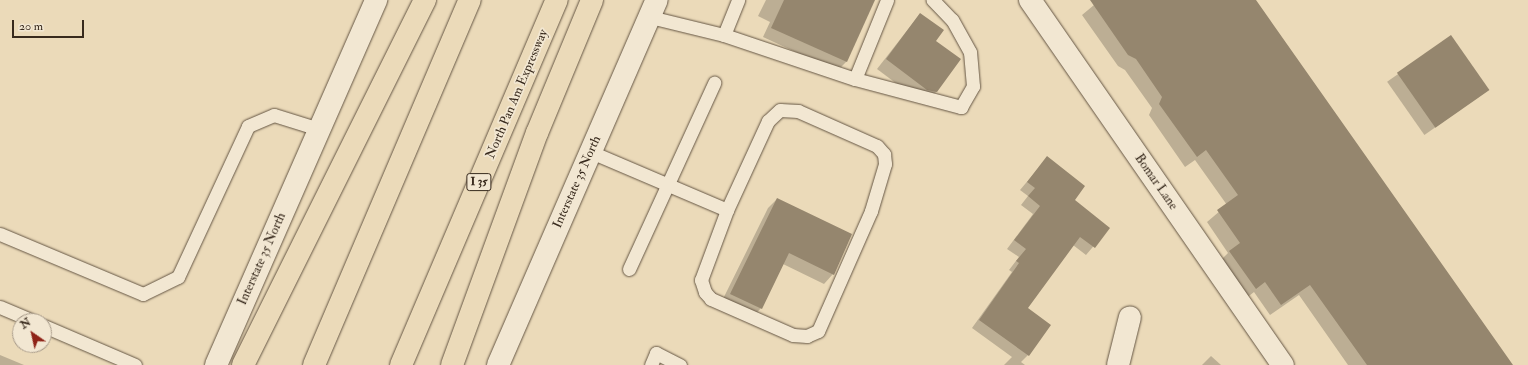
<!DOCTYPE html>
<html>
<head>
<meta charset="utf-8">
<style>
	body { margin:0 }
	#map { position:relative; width:1528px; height:365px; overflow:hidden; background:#ebdab9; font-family:"IM FELL Double Pica",serif }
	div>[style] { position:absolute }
	.shadow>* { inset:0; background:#0003; transform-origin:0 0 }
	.building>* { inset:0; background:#95866e; transform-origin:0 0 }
	.roads { filter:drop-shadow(0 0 1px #655644) drop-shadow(0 0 1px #655644) }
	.lane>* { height:13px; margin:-6.5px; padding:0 6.5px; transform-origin:6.5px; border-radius:6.5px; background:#f2e7d2 }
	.street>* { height:22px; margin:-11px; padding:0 11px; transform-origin:11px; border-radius:11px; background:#f2e7d2 }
	.secondary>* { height:22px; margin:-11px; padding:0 11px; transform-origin:11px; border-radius:11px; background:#f2e7d2 }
	.highway>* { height:22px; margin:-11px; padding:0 11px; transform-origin:11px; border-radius:11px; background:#ebdab9 }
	span { translate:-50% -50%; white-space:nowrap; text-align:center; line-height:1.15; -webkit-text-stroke:3.5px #f2e7d2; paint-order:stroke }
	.shield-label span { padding:1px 3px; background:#f2e7d2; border:1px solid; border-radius:3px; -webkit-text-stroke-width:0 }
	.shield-label { font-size:12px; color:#382a1d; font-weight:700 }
	.street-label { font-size:13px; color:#382a1d }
	.north { position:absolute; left:12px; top:313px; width:40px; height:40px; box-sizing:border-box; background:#f2e7d2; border:1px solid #a89b8a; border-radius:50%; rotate:326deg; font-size:11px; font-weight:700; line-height:16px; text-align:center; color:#382a1d }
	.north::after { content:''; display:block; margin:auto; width:14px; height:18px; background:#8f2418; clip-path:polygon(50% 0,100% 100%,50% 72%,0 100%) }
	.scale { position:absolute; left:12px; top:20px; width:72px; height:18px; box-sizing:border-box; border:2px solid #382a1d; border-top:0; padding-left:5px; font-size:12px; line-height:14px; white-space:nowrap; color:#382a1d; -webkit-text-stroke:3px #f2e7d2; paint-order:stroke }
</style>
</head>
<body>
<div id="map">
	<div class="shadow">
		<i style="clip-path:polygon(766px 0,874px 0,846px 62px,837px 71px,763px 37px,770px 22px,758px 16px)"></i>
		<i style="clip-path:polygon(1100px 0,1255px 0,1512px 365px,1348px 365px,1299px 295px,1270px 315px,1254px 292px,1245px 299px,1219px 262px,1228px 253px,1207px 222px,1227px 205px,1195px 160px,1185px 167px,1149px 115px,1152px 108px,1125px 70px,1118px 66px,1082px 15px)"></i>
		<i style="clip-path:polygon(920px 14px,935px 41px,936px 92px,927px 101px,917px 99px,877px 69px)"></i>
		<i style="left:1451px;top:37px;width:65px;height:78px;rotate:55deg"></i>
		<i style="clip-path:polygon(1047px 158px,1073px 200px,1109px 228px,1086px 255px,1073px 245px,1026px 308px,1028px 355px,1021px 362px,1025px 365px,1004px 365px,1012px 357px,972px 328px,1012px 272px,1009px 270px,1019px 257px,1007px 249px,1033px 214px,1021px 205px,1028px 196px,1020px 190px)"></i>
		<i style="clip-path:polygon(777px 199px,833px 274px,824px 284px,783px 264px,761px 308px,752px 318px,721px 303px,768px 208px)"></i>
		<i style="clip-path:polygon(0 355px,24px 365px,0 365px)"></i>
		<i style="clip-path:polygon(1211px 356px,1221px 365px,1202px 365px)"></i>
	</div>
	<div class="building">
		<i style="clip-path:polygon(784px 0,875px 0,847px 62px,771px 28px)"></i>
		<i style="clip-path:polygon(1090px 0,1256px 0,1513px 365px,1367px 365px,1310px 285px,1281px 305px,1265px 282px,1256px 289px,1229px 251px,1240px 243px,1217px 210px,1238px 195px,1206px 150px,1197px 157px,1159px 104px,1162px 97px,1136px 59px,1128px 55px)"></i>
		<i style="clip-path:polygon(920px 13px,944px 30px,936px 41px,961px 59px,937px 92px,927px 90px,886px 59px)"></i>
		<i style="left:1451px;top:35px;width:67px;height:66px;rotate:55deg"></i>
		<i style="clip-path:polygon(1047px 156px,1085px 186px,1075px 200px,1110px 228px,1095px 248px,1080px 237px,1028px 308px,1051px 325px,1029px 356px,979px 320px,1019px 263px,1016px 261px,1026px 249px,1014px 240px,1040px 206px,1028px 196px,1035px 188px,1027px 182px)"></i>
		<i style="clip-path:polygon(777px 198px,852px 234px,834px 275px,789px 253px,762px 309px,730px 294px)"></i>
	</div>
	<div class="roads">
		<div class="lane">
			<i style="left:650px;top:17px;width:76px;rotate:13.7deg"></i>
			<i style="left:724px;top:35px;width:138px;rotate:18.6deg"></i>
			<i style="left:855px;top:79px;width:85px;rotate:-67.9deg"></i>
			<i style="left:724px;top:35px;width:38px;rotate:-68deg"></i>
			<i style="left:855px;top:79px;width:110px;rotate:14.8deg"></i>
			<i style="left:961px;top:107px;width:24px;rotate:-60deg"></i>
			<i style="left:973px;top:86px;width:34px;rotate:-95deg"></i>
			<i style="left:970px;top:52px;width:37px;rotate:-119deg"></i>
			<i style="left:952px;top:20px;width:28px;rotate:-134deg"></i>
			<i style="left:591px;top:152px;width:148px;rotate:23.1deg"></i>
			<i style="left:727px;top:210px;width:98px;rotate:-65.3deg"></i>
			<i style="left:768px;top:121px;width:16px;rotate:-43deg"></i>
			<i style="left:780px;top:110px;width:18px;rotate:3deg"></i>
			<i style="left:798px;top:111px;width:86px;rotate:23.9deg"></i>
			<i style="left:877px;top:146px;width:11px;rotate:49deg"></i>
			<i style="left:884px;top:154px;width:10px;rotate:84deg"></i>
			<i style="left:885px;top:164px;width:49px;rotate:106.6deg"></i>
			<i style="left:871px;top:211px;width:131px;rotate:113.8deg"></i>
			<i style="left:818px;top:331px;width:12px;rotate:156deg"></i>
			<i style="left:807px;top:336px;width:14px;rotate:-176deg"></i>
			<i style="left:793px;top:335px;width:90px;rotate:-156.3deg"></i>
			<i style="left:711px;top:299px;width:9px;rotate:-131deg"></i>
			<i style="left:705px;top:292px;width:13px;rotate:-108deg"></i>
			<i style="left:701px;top:280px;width:75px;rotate:-69.6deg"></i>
			<i style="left:0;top:234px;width:155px;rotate:22.8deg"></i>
			<i style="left:143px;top:294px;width:39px;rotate:-26deg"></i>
			<i style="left:178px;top:277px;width:166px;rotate:-65.1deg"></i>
			<i style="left:248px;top:126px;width:28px;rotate:-23deg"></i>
			<i style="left:274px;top:115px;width:47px;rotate:17.3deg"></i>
			<i style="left:629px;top:269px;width:205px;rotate:-65.4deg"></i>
			<i style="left:0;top:307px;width:36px;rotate:23deg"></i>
			<i style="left:44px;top:326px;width:99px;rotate:23.2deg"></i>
			<i style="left:651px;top:365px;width:13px;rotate:-67deg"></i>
			<i style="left:656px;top:353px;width:27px;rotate:27deg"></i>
		</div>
		<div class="street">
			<i style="left:1030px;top:0;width:444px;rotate:55.3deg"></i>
			<i style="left:1118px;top:365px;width:49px;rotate:-76deg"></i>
		</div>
		<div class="secondary">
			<i style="left:216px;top:365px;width:399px;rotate:-66.3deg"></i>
			<i style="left:498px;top:365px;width:398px;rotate:-66.5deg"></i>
		</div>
		<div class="highway">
			<i style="left:243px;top:365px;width:408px;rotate:-63.5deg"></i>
			<i style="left:314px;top:365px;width:397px;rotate:-66.9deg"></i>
			<i style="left:401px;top:365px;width:397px;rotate:-66.9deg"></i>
			<i style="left:452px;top:365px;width:247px;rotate:-69.9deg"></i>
			<i style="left:537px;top:133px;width:144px;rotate:-67.5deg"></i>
		</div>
	</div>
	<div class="shield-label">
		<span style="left:479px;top:182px">I 35</span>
	</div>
	<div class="street-label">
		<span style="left:517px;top:94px;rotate:-67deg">North Pan Am Expressway</span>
		<span style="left:577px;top:182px;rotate:-66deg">Interstate 35 North</span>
		<span style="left:1156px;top:182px;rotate:55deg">Bomar Lane</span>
		<span style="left:262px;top:259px;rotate:-66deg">Interstate 35 North</span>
	</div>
	<div class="north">N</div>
	<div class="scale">20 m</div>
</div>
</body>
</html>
